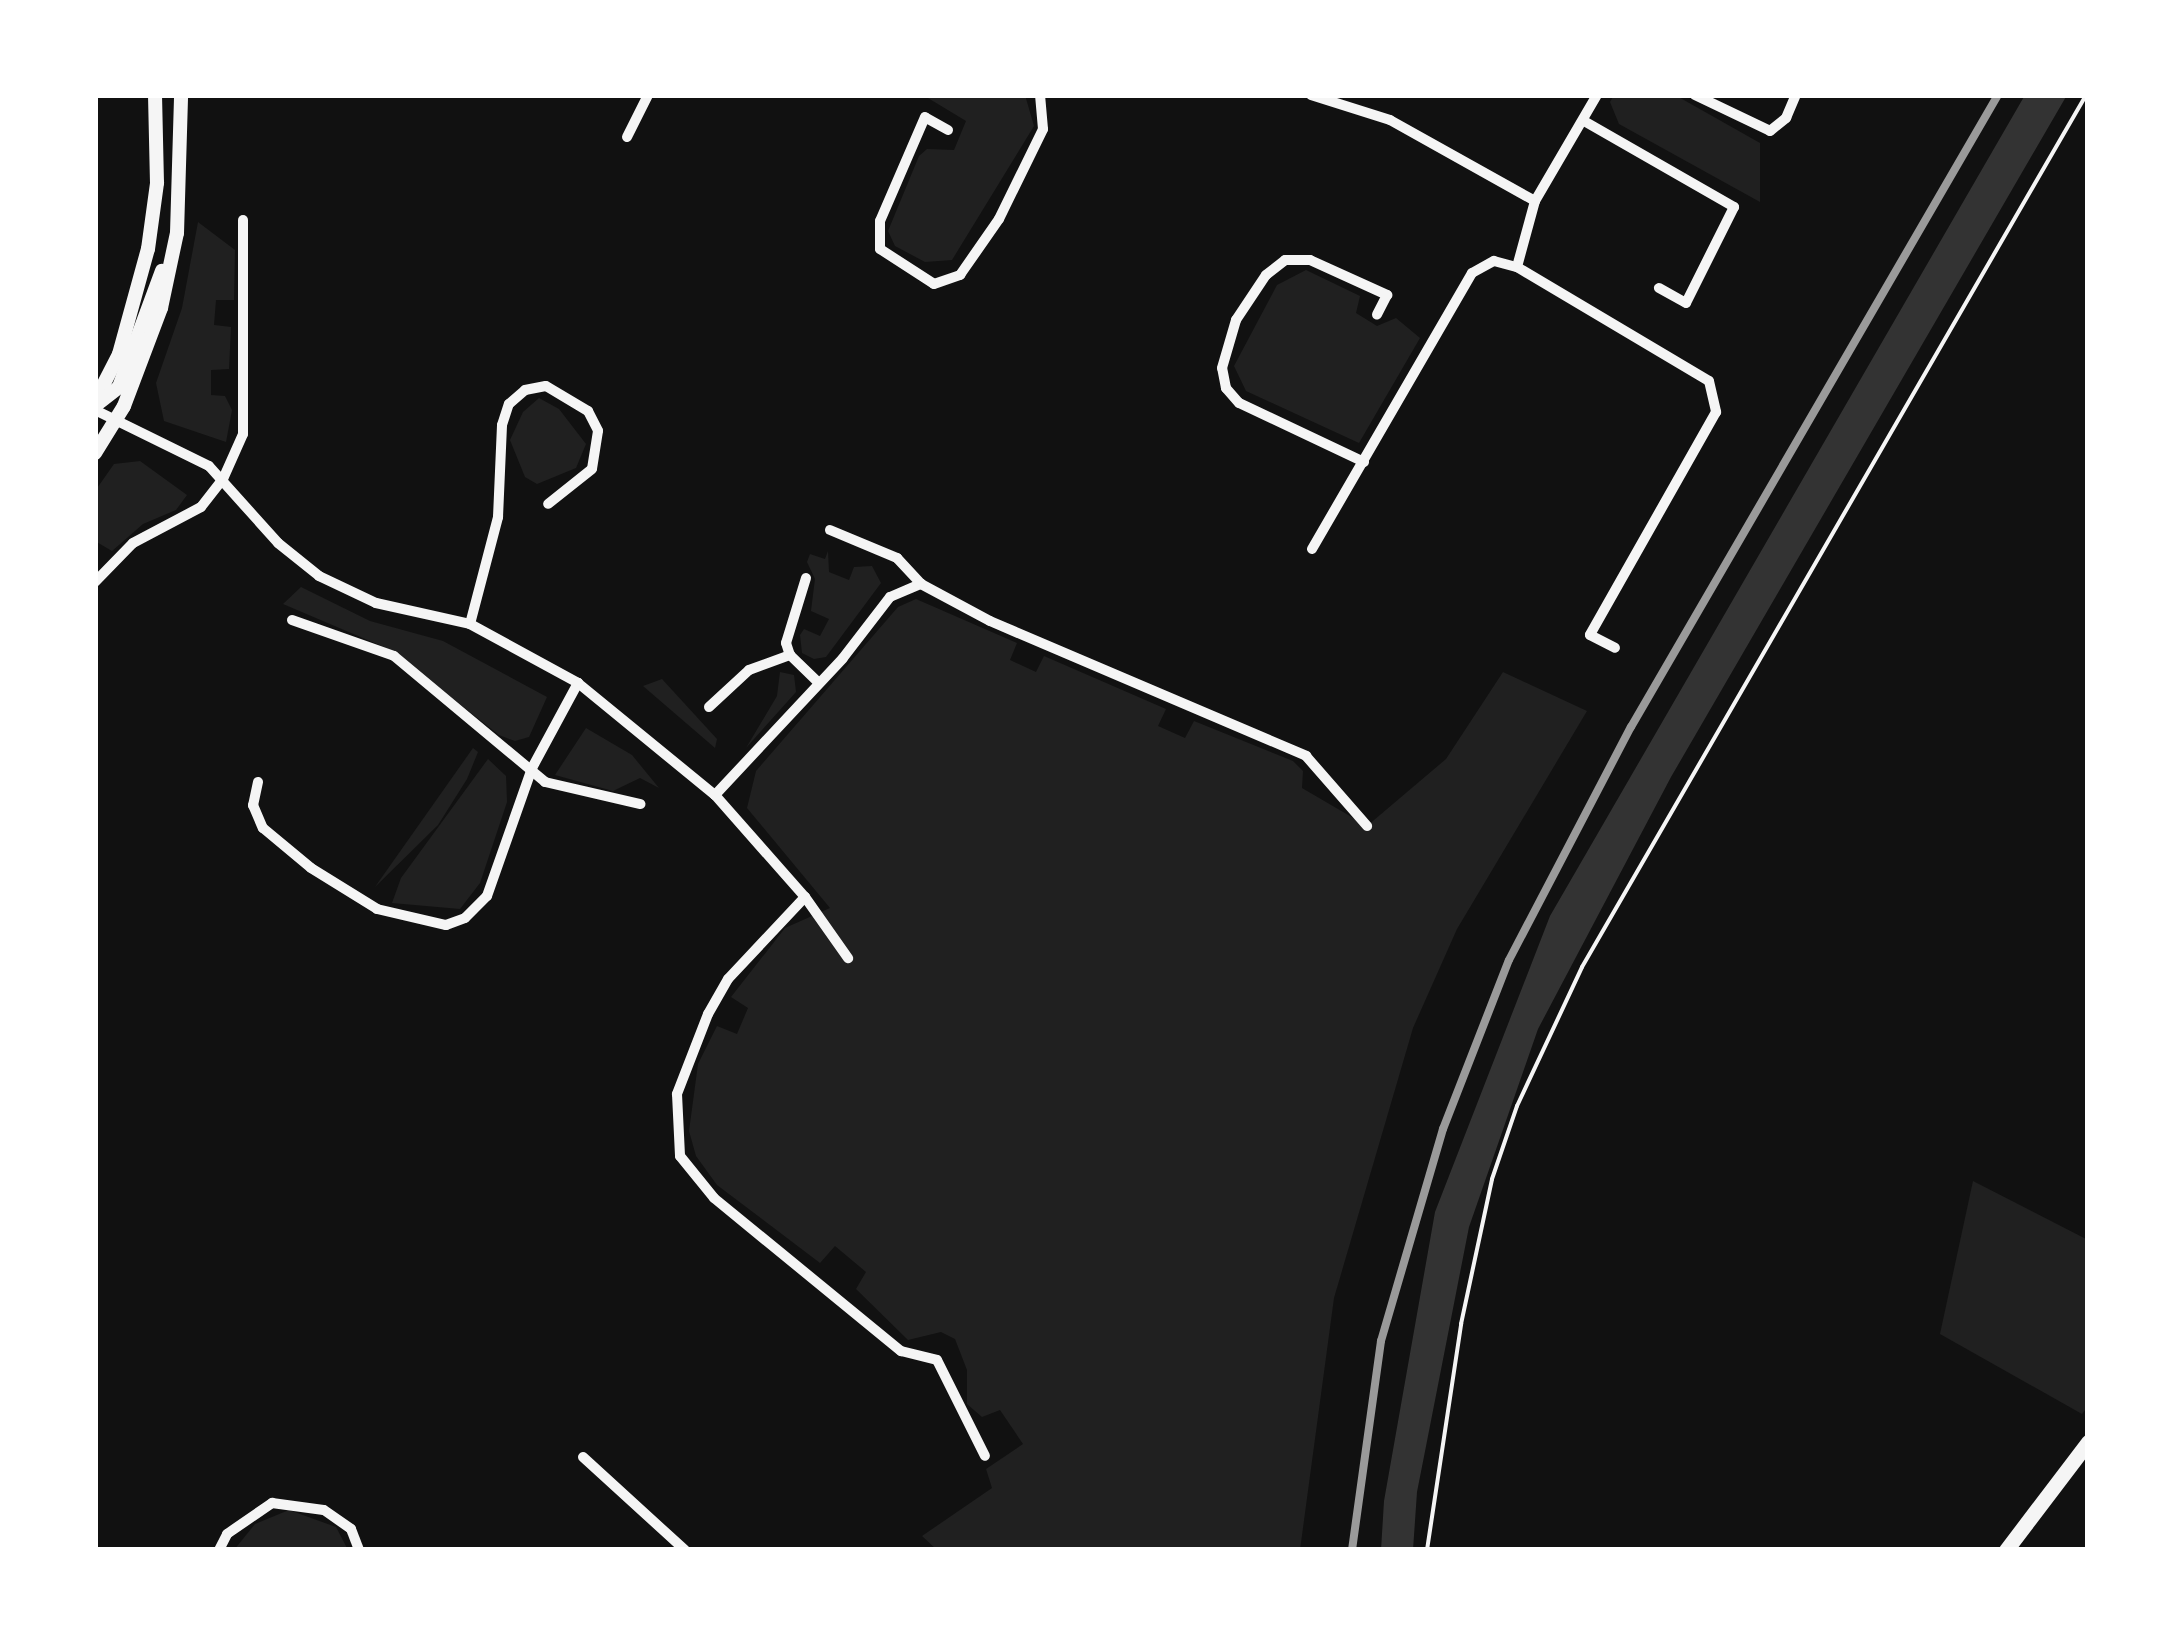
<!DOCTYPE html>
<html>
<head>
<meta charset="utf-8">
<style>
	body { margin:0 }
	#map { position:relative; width:2183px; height:1645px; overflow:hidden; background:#111; font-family:Rubik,sans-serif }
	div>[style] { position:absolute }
	.green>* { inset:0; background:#202020 }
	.water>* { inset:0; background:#333 }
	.path>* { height:4px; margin:-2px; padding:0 2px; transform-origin:2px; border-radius:2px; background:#f5f5f5 }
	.minor>* { height:10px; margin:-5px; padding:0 5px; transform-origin:5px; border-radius:5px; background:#f5f5f5 }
	.tertiary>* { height:14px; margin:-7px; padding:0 7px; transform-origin:7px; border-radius:7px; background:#f5f5f5 }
	.secondary>* { height:15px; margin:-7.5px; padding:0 7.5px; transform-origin:7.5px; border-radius:7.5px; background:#f5f5f5 }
	.rail>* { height:8px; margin:-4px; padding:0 4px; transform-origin:4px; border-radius:4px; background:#9a9a9a }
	span { translate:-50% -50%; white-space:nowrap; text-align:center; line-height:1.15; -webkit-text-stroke:10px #fff; paint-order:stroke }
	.frame { position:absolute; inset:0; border:98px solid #fff; pointer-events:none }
</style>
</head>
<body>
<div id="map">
	<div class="green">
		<i style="clip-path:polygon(923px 95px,1025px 95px,1034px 126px,952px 260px,925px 262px,895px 246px,888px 231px,919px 156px,927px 149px,954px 150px,966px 121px)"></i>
		<i style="clip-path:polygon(1614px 95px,1675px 95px,1760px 143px,1760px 202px,1619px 124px,1610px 102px)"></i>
		<i style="clip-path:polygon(198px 222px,235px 250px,234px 300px,216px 300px,214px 325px,231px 327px,229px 369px,211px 370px,211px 395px,225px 396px,232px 410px,226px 442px,164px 421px,156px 383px,182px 308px)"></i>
		<i style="clip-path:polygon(1306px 270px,1360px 296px,1356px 313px,1377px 326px,1396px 318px,1420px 338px,1359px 443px,1246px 391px,1234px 366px,1277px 285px)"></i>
		<i style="clip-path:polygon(539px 398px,559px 409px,586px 444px,576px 468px,537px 484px,525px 477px,510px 440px,523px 412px)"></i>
		<i style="clip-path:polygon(140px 461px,187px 495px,176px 510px,143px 524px,112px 551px,95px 541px,95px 491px,114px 464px)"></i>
		<i style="clip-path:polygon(828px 551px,829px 572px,849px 580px,854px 567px,872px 566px,881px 583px,826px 657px,814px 659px,802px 653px,800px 635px,804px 629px,820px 636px,829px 619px,811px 611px,815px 579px,807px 562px,810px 554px,825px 559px)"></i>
		<i style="clip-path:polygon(301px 587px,370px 621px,443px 641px,547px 697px,529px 737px,515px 741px,499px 735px,391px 650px,283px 604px)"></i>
		<i style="clip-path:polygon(916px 599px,1017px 643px,1010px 660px,1036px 672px,1044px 656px,1166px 709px,1158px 726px,1185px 738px,1194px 721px,1293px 761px,1303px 771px,1302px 788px,1367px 826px,1446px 759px,1503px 672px,1587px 711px,1457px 929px,1413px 1028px,1334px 1298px,1300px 1550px,937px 1550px,922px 1536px,992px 1488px,986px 1469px,1023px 1444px,1000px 1410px,982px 1417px,967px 1404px,967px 1370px,955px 1339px,941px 1332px,908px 1340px,856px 1289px,866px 1272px,835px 1246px,820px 1263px,717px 1185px,696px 1156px,689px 1131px,698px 1064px,717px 1026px,737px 1034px,748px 1008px,731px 997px,785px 928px,830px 908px,747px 808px,756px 771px,898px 607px)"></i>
		<i style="clip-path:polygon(780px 672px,794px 675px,796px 692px,746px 748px,777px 696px)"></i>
		<i style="clip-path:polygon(662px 679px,717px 739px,715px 748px,643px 686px)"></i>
		<i style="clip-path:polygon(586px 728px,632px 755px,659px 788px,640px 778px,613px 791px,555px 775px)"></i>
		<i style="clip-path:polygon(473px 748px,478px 752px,467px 779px,438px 825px,375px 887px)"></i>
		<i style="clip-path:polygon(488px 759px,506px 776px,507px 802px,480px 883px,460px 909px,392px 903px,401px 878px)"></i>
		<i style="clip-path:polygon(1973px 1181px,2088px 1240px,2088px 1406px,2082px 1414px,1940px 1334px)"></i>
		<i style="clip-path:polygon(289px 1510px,336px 1527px,348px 1550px,234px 1550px,255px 1524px)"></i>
	</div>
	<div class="water">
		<i style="clip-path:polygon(2025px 95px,2067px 95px,1671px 777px,1538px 1029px,1469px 1227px,1417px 1492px,1413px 1550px,1381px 1550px,1384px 1501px,1435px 1212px,1550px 916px)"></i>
	</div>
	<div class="path">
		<i style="left:1427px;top:1550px;width:229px;rotate:-81.4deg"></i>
		<i style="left:1461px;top:1324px;width:148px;rotate:-77.9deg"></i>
		<i style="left:1492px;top:1179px;width:77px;rotate:-71.1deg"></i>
		<i style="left:1517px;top:1106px;width:153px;rotate:-64.9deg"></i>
		<i style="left:1582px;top:967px;width:1007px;rotate:-59.97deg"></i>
	</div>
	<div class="minor">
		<i style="left:1311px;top:95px;width:83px;rotate:17.6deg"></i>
		<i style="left:1390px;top:120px;width:166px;rotate:29.2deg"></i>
		<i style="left:1535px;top:201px;width:68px;rotate:105.3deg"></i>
		<i style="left:1695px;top:95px;width:83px;rotate:25.6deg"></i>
		<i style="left:1770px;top:131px;width:21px;rotate:-39deg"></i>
		<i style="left:1786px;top:118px;width:25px;rotate:-67deg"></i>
		<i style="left:1584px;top:121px;width:173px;rotate:29.8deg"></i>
		<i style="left:1734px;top:207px;width:107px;rotate:116.6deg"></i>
		<i style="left:1686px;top:303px;width:31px;rotate:-151deg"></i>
		<i style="left:948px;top:130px;width:26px;rotate:-151deg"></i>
		<i style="left:925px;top:117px;width:113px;rotate:113.4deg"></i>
		<i style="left:880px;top:221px;width:28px;rotate:90deg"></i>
		<i style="left:880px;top:249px;width:64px;rotate:32.9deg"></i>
		<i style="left:934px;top:284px;width:28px;rotate:-19deg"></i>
		<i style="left:960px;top:275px;width:68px;rotate:-55.1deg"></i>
		<i style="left:999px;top:219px;width:100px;rotate:-63.9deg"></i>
		<i style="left:1043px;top:129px;width:34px;rotate:-95deg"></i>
		<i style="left:627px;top:137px;width:47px;rotate:-63.4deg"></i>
		<i style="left:1535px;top:201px;width:123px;rotate:-59.7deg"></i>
		<i style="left:95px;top:410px;width:127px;rotate:26.2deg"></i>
		<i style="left:209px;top:466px;width:103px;rotate:48.1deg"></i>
		<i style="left:278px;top:543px;width:53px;rotate:38.8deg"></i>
		<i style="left:319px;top:576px;width:63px;rotate:25.3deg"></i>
		<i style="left:376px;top:603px;width:96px;rotate:12.6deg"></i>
		<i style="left:470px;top:624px;width:123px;rotate:28.6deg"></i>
		<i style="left:578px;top:683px;width:177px;rotate:39.3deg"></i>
		<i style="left:715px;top:795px;width:136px;rotate:48.6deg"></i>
		<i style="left:805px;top:897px;width:75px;rotate:54.8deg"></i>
		<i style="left:1364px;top:462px;width:138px;rotate:-154.7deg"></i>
		<i style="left:1239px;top:403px;width:20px;rotate:-131deg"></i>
		<i style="left:1226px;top:388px;width:20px;rotate:-101deg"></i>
		<i style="left:1222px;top:368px;width:50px;rotate:-73.7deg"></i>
		<i style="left:1236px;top:320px;width:54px;rotate:-56.3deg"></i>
		<i style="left:1266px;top:275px;width:24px;rotate:-38deg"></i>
		<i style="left:1285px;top:260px;width:25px"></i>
		<i style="left:1310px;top:260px;width:85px;rotate:24.4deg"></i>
		<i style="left:1387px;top:295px;width:22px;rotate:117deg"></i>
		<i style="left:830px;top:530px;width:73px;rotate:22.7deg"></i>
		<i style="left:897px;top:558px;width:35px;rotate:47deg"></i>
		<i style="left:921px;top:584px;width:78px;rotate:28.2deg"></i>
		<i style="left:990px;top:621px;width:344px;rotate:23.1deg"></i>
		<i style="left:1306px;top:756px;width:93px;rotate:48.9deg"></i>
		<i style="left:1312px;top:549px;width:319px;rotate:-59.9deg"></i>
		<i style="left:1472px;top:273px;width:25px;rotate:-29deg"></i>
		<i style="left:1494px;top:261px;width:24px;rotate:15deg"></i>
		<i style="left:1517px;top:267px;width:223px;rotate:30.7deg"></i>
		<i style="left:1709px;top:381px;width:32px;rotate:77deg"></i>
		<i style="left:1716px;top:412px;width:256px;rotate:119.5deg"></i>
		<i style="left:1590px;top:635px;width:28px;rotate:27deg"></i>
		<i style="left:806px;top:578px;width:68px;rotate:107.1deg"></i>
		<i style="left:786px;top:643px;width:13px;rotate:72deg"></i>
		<i style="left:790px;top:655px;width:40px;rotate:44deg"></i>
		<i style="left:95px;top:582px;width:54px;rotate:-45.7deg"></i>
		<i style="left:133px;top:543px;width:77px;rotate:-27.9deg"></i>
		<i style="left:201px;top:507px;width:36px;rotate:-52deg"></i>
		<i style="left:223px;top:479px;width:49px;rotate:-66deg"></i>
		<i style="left:243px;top:434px;width:214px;rotate:-90deg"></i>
		<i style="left:292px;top:620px;width:108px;rotate:19.4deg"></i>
		<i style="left:394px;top:656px;width:197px;rotate:39.8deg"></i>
		<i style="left:545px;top:782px;width:98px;rotate:13deg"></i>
		<i style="left:470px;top:624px;width:111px;rotate:-75.3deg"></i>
		<i style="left:498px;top:517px;width:92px;rotate:-87.5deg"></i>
		<i style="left:502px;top:425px;width:22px;rotate:-72deg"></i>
		<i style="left:509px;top:404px;width:21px;rotate:-41deg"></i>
		<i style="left:525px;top:390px;width:21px;rotate:-11deg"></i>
		<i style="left:546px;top:386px;width:49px;rotate:30.8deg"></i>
		<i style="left:588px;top:411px;width:22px;rotate:63deg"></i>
		<i style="left:598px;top:431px;width:38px;rotate:99deg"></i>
		<i style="left:592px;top:469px;width:56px;rotate:141.5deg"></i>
		<i style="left:709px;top:707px;width:54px;rotate:-42.8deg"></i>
		<i style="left:749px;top:670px;width:44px;rotate:-20.1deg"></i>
		<i style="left:258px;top:782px;width:24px;rotate:102deg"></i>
		<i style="left:253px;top:805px;width:25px;rotate:67deg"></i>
		<i style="left:263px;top:828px;width:62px;rotate:39.8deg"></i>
		<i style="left:311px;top:868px;width:78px;rotate:31.8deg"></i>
		<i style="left:377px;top:909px;width:71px;rotate:13.1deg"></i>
		<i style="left:446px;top:925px;width:20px;rotate:-20deg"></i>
		<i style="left:465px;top:918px;width:31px;rotate:-45deg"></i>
		<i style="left:487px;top:896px;width:136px;rotate:-70.6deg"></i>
		<i style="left:532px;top:768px;width:97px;rotate:-61.6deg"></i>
		<i style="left:715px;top:795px;width:187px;rotate:-46.9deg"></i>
		<i style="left:843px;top:658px;width:77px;rotate:-52.4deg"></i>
		<i style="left:890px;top:597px;width:34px;rotate:-23deg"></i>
		<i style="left:805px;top:897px;width:112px;rotate:133.2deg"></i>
		<i style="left:728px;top:979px;width:40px;rotate:119.7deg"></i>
		<i style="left:708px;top:1014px;width:86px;rotate:111.2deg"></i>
		<i style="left:677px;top:1094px;width:62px;rotate:87.2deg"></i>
		<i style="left:680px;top:1156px;width:54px;rotate:51deg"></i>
		<i style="left:714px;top:1198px;width:242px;rotate:39.3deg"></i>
		<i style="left:901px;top:1351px;width:37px;rotate:14deg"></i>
		<i style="left:937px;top:1360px;width:107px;rotate:63.4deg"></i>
		<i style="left:583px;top:1457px;width:138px;rotate:42.4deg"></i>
		<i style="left:219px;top:1550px;width:18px;rotate:-63deg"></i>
		<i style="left:227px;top:1534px;width:55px;rotate:-34.6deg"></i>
		<i style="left:272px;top:1503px;width:52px;rotate:7.7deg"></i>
		<i style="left:324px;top:1510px;width:33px;rotate:35deg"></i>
		<i style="left:351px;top:1529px;width:22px;rotate:69deg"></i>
	</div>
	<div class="tertiary">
		<i style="left:95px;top:401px;width:53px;rotate:-62.9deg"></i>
		<i style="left:119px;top:354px;width:109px;rotate:-74.6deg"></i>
		<i style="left:148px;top:249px;width:67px;rotate:-82.2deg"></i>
		<i style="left:157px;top:183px;width:88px;rotate:-91.3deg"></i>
		<i style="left:96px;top:405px;width:29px;rotate:-38deg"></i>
		<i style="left:119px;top:387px;width:124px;rotate:-69.7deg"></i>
		<i style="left:95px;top:453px;width:55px;rotate:-58.3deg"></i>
		<i style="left:124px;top:406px;width:105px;rotate:-69.3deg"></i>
		<i style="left:161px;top:308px;width:77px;rotate:-78deg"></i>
		<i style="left:177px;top:233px;width:138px;rotate:-88.3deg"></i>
	</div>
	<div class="secondary">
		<i style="left:2006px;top:1550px;width:136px;rotate:-52.8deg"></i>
	</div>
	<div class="rail">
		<i style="left:1352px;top:1550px;width:211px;rotate:-82.1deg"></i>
		<i style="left:1381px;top:1341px;width:221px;rotate:-73.7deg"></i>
		<i style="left:1443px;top:1129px;width:181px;rotate:-68.7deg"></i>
		<i style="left:1509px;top:960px;width:263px;rotate:-62.4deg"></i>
		<i style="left:1631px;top:727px;width:731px;rotate:-59.86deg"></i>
	</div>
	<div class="frame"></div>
</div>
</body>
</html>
